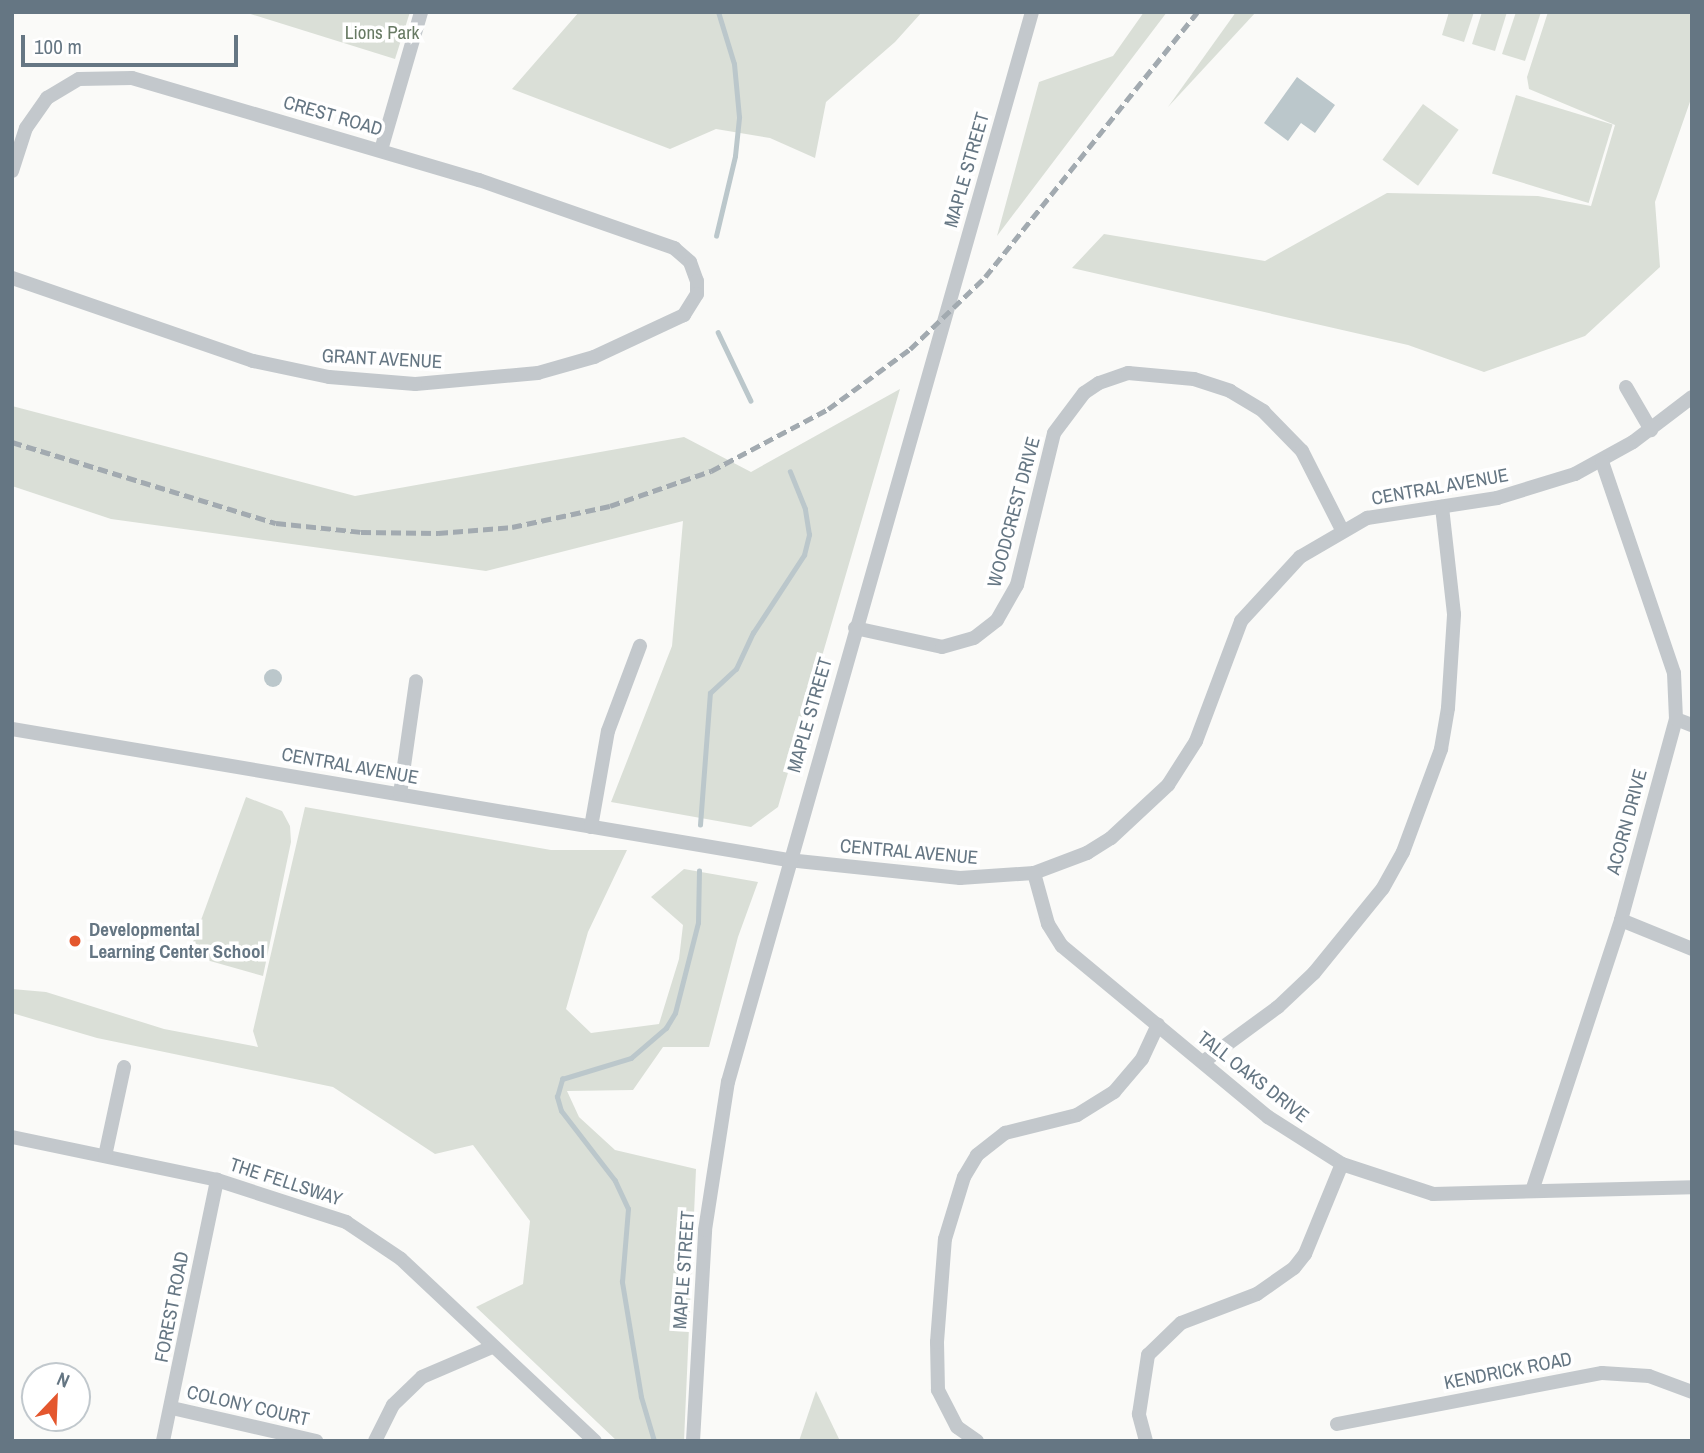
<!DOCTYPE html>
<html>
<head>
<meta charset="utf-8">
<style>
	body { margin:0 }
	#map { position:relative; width:1704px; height:1453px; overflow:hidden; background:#fafaf8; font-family:"Archivo Narrow",sans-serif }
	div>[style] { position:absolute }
	.green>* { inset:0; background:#dadfd7; transform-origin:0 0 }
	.water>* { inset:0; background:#bbc7cb }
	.round { border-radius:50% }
	.stream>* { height:4.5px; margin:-2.25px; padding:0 2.25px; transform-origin:2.25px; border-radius:2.25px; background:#bbc7cb }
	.minor>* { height:14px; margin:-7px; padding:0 7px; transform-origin:7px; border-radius:7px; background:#c3c8cc }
	.rail>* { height:4.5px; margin-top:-2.25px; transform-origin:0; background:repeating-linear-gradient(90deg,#a2aab0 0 10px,transparent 0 15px) }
	.dots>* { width:19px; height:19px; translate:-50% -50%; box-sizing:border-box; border:4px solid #fff; border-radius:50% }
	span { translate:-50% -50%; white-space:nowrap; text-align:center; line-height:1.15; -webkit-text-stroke:7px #fff; paint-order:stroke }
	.park-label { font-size:19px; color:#687a64 }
	.street-label { font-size:19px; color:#657683 }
	.poi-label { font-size:19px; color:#657683; font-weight:700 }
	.left { translate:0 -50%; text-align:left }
	.frame { position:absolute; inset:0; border:14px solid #657683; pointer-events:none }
	.north { position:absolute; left:21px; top:1362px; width:70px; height:70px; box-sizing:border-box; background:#fff; border:2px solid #c1c8cd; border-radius:50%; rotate:23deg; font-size:19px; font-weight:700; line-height:28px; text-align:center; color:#657683 }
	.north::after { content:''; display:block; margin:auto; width:24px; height:32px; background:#e4572e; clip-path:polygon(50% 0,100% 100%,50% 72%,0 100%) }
	.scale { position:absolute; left:21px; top:35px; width:217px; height:32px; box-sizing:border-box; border:4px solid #657683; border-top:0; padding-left:9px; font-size:21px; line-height:24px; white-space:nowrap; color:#657683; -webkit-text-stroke:5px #fff; paint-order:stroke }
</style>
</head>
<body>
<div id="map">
	<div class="green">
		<i style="clip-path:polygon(244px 12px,410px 12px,395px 59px)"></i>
		<i style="clip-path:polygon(579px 12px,922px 12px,895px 42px,826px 102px,815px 158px,770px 138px,716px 129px,670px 149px,512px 89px)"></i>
		<i style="clip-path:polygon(1144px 12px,1167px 12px,997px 236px,1039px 82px,1113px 56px)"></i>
		<i style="clip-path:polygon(1236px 12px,1256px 12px,1168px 107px)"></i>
		<i style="clip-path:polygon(1449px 12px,1474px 12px,1464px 42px,1442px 35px)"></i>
		<i style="clip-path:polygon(1482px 12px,1507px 12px,1495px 51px,1472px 44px)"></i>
		<i style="clip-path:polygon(1516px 12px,1541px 12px,1525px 61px,1502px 54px)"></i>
		<i style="clip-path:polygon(1548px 12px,1692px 12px,1692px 96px,1655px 202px,1660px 267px,1585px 336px,1484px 372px,1408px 345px,1072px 268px,1104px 234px,1265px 261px,1387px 193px,1538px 196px,1591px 206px,1615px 125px,1529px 89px,1527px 77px)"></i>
		<i style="left:1516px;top:95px;width:101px;height:82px;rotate:17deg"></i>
		<i style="left:1423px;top:104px;width:44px;height:69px;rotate:36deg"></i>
		<i style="clip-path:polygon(900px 389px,778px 807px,751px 827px,611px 802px,672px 646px,683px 521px,486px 571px,111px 519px,12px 486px,12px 406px,355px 496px,684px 437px,751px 472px)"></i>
		<i style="clip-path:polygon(246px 797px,282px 811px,290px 826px,291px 842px,263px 976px,203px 959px,205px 949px,193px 942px)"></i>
		<i style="clip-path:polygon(305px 807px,551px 850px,627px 850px,588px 932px,566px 1009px,591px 1033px,659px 1024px,679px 959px,683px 925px,651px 897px,684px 869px,758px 882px,738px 937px,709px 1047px,663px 1047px,633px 1090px,567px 1091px,579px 1117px,615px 1150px,696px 1169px,684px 1441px,617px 1441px,476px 1307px,523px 1284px,530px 1221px,473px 1145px,435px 1154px,333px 1087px,97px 1038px,12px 1013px,12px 989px,46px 992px,164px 1029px,258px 1047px,253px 1031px)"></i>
		<i style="clip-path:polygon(816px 1391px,840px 1441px,799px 1441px)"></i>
	</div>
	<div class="water">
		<i style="clip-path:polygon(1297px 77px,1335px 105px,1315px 133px,1301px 123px,1288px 141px,1264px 123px)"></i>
		<i class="round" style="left:264px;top:669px;width:18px;height:18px"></i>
	</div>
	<div class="stream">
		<i style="left:716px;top:236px;width:82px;rotate:-76.6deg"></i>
		<i style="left:735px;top:156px;width:39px;rotate:-84deg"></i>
		<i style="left:739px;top:117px;width:53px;rotate:-95.4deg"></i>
		<i style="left:734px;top:64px;width:54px;rotate:-107.1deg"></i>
		<i style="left:718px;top:332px;width:76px;rotate:64.4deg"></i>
		<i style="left:700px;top:825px;width:132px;rotate:-85.7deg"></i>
		<i style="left:710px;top:693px;width:35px;rotate:-43deg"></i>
		<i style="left:736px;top:669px;width:40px;rotate:-65deg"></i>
		<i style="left:753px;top:633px;width:93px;rotate:-56.8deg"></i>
		<i style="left:804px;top:555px;width:21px;rotate:-76deg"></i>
		<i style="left:809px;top:535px;width:26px;rotate:-99deg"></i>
		<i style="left:805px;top:509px;width:40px;rotate:-112deg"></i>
		<i style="left:654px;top:1441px;width:46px;rotate:-106.5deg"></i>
		<i style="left:641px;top:1397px;width:117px;rotate:-99.4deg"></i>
		<i style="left:622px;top:1282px;width:73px;rotate:-85.3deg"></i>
		<i style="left:628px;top:1209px;width:31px;rotate:-115deg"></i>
		<i style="left:615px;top:1181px;width:88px;rotate:-127.6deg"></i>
		<i style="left:561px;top:1111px;width:15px;rotate:-106deg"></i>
		<i style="left:557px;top:1097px;width:19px;rotate:-74deg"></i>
		<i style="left:562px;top:1079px;width:72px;rotate:-16.9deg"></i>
		<i style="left:631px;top:1058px;width:46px;rotate:-40.6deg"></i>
		<i style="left:666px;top:1028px;width:17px;rotate:-59deg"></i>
		<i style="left:675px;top:1013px;width:93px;rotate:-75.7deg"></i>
		<i style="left:698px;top:923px;width:52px;rotate:-88.9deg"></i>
	</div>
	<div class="minor">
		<i style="left:381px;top:150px;width:144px;rotate:-73.8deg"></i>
		<i style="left:12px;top:171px;width:45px;rotate:-72deg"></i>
		<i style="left:26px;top:128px;width:37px;rotate:-55deg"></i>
		<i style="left:47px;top:98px;width:37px;rotate:-31deg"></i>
		<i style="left:79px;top:79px;width:53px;rotate:-1.1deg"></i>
		<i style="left:132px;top:78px;width:362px;rotate:16.4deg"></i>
		<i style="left:479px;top:180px;width:207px;rotate:19.2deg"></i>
		<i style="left:674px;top:248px;width:21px;rotate:41deg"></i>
		<i style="left:690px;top:262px;width:20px;rotate:70deg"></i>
		<i style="left:697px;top:281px;width:13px;rotate:90deg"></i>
		<i style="left:697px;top:294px;width:25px;rotate:122deg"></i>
		<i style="left:684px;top:315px;width:99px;rotate:155deg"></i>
		<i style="left:594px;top:357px;width:58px;rotate:164.1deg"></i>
		<i style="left:538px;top:373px;width:123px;rotate:174.9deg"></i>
		<i style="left:415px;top:384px;width:86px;rotate:-175.3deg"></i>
		<i style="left:329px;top:377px;width:78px;rotate:-168.1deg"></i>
		<i style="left:253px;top:361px;width:255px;rotate:-161deg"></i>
		<i style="left:1626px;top:387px;width:50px;rotate:59.8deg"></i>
		<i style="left:855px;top:628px;width:89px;rotate:12.3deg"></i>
		<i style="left:942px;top:647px;width:33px;rotate:-16deg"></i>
		<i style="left:974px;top:638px;width:29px;rotate:-38deg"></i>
		<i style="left:997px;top:620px;width:40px;rotate:-60.3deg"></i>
		<i style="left:1017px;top:585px;width:156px;rotate:-76.3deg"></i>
		<i style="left:1054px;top:433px;width:50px;rotate:-53.1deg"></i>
		<i style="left:1084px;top:393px;width:18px;rotate:-34deg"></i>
		<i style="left:1099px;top:383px;width:31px;rotate:-19deg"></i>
		<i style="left:1128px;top:373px;width:66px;rotate:5.2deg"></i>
		<i style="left:1194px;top:379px;width:38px;rotate:18deg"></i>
		<i style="left:1230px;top:391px;width:39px;rotate:31deg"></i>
		<i style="left:1263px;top:411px;width:56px;rotate:45.7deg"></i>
		<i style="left:1302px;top:451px;width:89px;rotate:63.1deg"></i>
		<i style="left:1676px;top:719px;width:17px;rotate:21deg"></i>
		<i style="left:12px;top:729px;width:787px;rotate:9.58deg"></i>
		<i style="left:788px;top:860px;width:173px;rotate:6deg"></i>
		<i style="left:960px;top:878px;width:74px;rotate:-3.9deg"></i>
		<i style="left:1034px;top:873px;width:57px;rotate:-20.7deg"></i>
		<i style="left:1087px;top:853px;width:28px;rotate:-32deg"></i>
		<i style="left:1111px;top:838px;width:78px;rotate:-42.9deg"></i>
		<i style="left:1168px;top:785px;width:52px;rotate:-57.5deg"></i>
		<i style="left:1196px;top:741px;width:128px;rotate:-69.4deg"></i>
		<i style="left:1241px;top:621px;width:87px;rotate:-47.3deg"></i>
		<i style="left:1300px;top:557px;width:78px;rotate:-30.2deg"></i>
		<i style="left:1367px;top:518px;width:132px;rotate:-8.7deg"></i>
		<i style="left:1497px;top:498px;width:82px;rotate:-17.1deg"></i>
		<i style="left:1575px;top:474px;width:66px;rotate:-28.9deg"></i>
		<i style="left:1633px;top:442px;width:74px;rotate:-37.3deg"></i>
		<i style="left:400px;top:794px;width:114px;rotate:-81.9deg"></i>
		<i style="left:591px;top:827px;width:97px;rotate:-80deg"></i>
		<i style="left:608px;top:731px;width:91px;rotate:-69.4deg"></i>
		<i style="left:1034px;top:873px;width:53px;rotate:74.6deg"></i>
		<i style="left:1048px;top:924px;width:26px;rotate:58deg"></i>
		<i style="left:1062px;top:946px;width:268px;rotate:39.7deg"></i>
		<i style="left:1268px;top:1117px;width:88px;rotate:32.4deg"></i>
		<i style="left:1342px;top:1164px;width:96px;rotate:18.2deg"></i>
		<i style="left:1433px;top:1194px;width:259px;rotate:-1.5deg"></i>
		<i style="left:1621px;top:920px;width:77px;rotate:22.2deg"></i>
		<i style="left:1203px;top:1062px;width:93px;rotate:-36.3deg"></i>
		<i style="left:1278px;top:1007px;width:50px;rotate:-43.4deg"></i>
		<i style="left:1314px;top:973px;width:109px;rotate:-50.9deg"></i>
		<i style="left:1383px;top:888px;width:41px;rotate:-60.9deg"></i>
		<i style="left:1403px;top:852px;width:110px;rotate:-69.7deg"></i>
		<i style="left:1441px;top:749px;width:42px;rotate:-80.3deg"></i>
		<i style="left:1448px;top:708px;width:94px;rotate:-86.3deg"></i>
		<i style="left:1454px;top:614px;width:108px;rotate:-96.4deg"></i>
		<i style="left:12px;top:1137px;width:209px;rotate:11.8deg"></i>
		<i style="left:217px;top:1180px;width:136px;rotate:18deg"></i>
		<i style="left:346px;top:1222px;width:66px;rotate:33.9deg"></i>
		<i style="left:401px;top:1259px;width:266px;rotate:43.2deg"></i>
		<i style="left:105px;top:1156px;width:91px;rotate:-77.9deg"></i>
		<i style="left:1532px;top:1191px;width:285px;rotate:-71.8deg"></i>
		<i style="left:1621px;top:920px;width:208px;rotate:-74.7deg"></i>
		<i style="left:1676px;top:719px;width:46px;rotate:-92.5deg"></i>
		<i style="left:1674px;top:673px;width:223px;rotate:-108.8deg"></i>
		<i style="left:172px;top:1408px;width:148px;rotate:12.9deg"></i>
		<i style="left:1337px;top:1424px;width:270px;rotate:-10.9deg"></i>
		<i style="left:1602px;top:1373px;width:47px;rotate:3.7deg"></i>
		<i style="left:1649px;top:1376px;width:46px;rotate:20.4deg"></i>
		<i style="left:163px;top:1441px;width:267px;rotate:-78.3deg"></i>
		<i style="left:375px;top:1441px;width:40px;rotate:-63.4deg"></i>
		<i style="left:393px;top:1405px;width:40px;rotate:-44deg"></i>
		<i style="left:422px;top:1377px;width:76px;rotate:-23.2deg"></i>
		<i style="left:693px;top:1441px;width:211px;rotate:-86.7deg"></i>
		<i style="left:705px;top:1230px;width:150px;rotate:-81.2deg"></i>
		<i style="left:728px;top:1082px;width:1112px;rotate:-74.14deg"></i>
		<i style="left:977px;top:1441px;width:24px;rotate:-145deg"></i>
		<i style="left:957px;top:1427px;width:42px;rotate:-117.2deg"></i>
		<i style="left:938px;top:1390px;width:48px;rotate:-91.2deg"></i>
		<i style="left:937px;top:1342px;width:103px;rotate:-85.6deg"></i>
		<i style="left:945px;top:1239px;width:65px;rotate:-73deg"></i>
		<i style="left:964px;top:1177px;width:26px;rotate:-59deg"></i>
		<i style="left:977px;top:1155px;width:36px;rotate:-38deg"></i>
		<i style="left:1005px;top:1133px;width:74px;rotate:-14deg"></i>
		<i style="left:1077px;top:1115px;width:44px;rotate:-31.9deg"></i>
		<i style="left:1114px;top:1092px;width:43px;rotate:-49.7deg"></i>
		<i style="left:1142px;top:1059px;width:38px;rotate:-65deg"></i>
		<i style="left:1146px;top:1441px;width:28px;rotate:-105deg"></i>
		<i style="left:1139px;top:1414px;width:60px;rotate:-81.3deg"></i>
		<i style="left:1148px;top:1355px;width:46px;rotate:-44.1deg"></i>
		<i style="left:1181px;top:1323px;width:81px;rotate:-20.9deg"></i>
		<i style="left:1257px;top:1294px;width:45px;rotate:-35.1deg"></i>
		<i style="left:1294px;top:1268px;width:18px;rotate:-52deg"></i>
		<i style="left:1305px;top:1254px;width:97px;rotate:-67.7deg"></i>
	</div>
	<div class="rail">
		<i style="left:12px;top:442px;width:276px;rotate:17.1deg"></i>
		<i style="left:276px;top:523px;width:85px;rotate:6deg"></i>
		<i style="left:361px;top:532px;width:77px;rotate:0.7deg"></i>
		<i style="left:438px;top:533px;width:74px;rotate:-4.6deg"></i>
		<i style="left:512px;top:527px;width:100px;rotate:-12.1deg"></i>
		<i style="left:610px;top:506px;width:107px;rotate:-19.1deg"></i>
		<i style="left:711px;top:471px;width:132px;rotate:-27.9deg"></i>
		<i style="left:828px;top:409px;width:102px;rotate:-36.2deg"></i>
		<i style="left:910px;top:349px;width:104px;rotate:-43.8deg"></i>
		<i style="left:985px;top:277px;width:339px;rotate:-51.3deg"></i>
	</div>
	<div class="dots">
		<i style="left:75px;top:941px;background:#e4572e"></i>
	</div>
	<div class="park-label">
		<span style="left:382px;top:33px">Lions Park</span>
	</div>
	<div class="street-label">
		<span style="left:333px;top:116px;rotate:16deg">CREST ROAD</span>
		<span style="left:967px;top:170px;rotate:-74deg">MAPLE STREET</span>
		<span style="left:382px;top:359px;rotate:3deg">GRANT AVENUE</span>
		<span style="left:1440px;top:487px;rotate:-10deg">CENTRAL AVENUE</span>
		<span style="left:1014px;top:512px;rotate:-75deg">WOODCREST DRIVE</span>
		<span style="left:810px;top:715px;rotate:-74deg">MAPLE STREET</span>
		<span style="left:350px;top:766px;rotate:10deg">CENTRAL AVENUE</span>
		<span style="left:1627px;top:822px;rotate:-75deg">ACORN DRIVE</span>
		<span style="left:909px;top:852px;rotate:5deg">CENTRAL AVENUE</span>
		<span style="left:1253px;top:1077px;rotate:38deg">TALL OAKS DRIVE</span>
		<span style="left:286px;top:1182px;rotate:18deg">THE FELLSWAY</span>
		<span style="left:684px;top:1270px;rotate:-86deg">MAPLE STREET</span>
		<span style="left:172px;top:1307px;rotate:-79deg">FOREST ROAD</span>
		<span style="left:1508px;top:1371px;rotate:-11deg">KENDRICK ROAD</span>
		<span style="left:248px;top:1406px;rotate:13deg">COLONY COURT</span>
	</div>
	<div class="poi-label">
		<span class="left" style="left:89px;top:941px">Developmental<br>Learning Center School</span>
	</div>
	<div class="frame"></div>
	<div class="north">N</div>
	<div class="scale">100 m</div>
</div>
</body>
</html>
